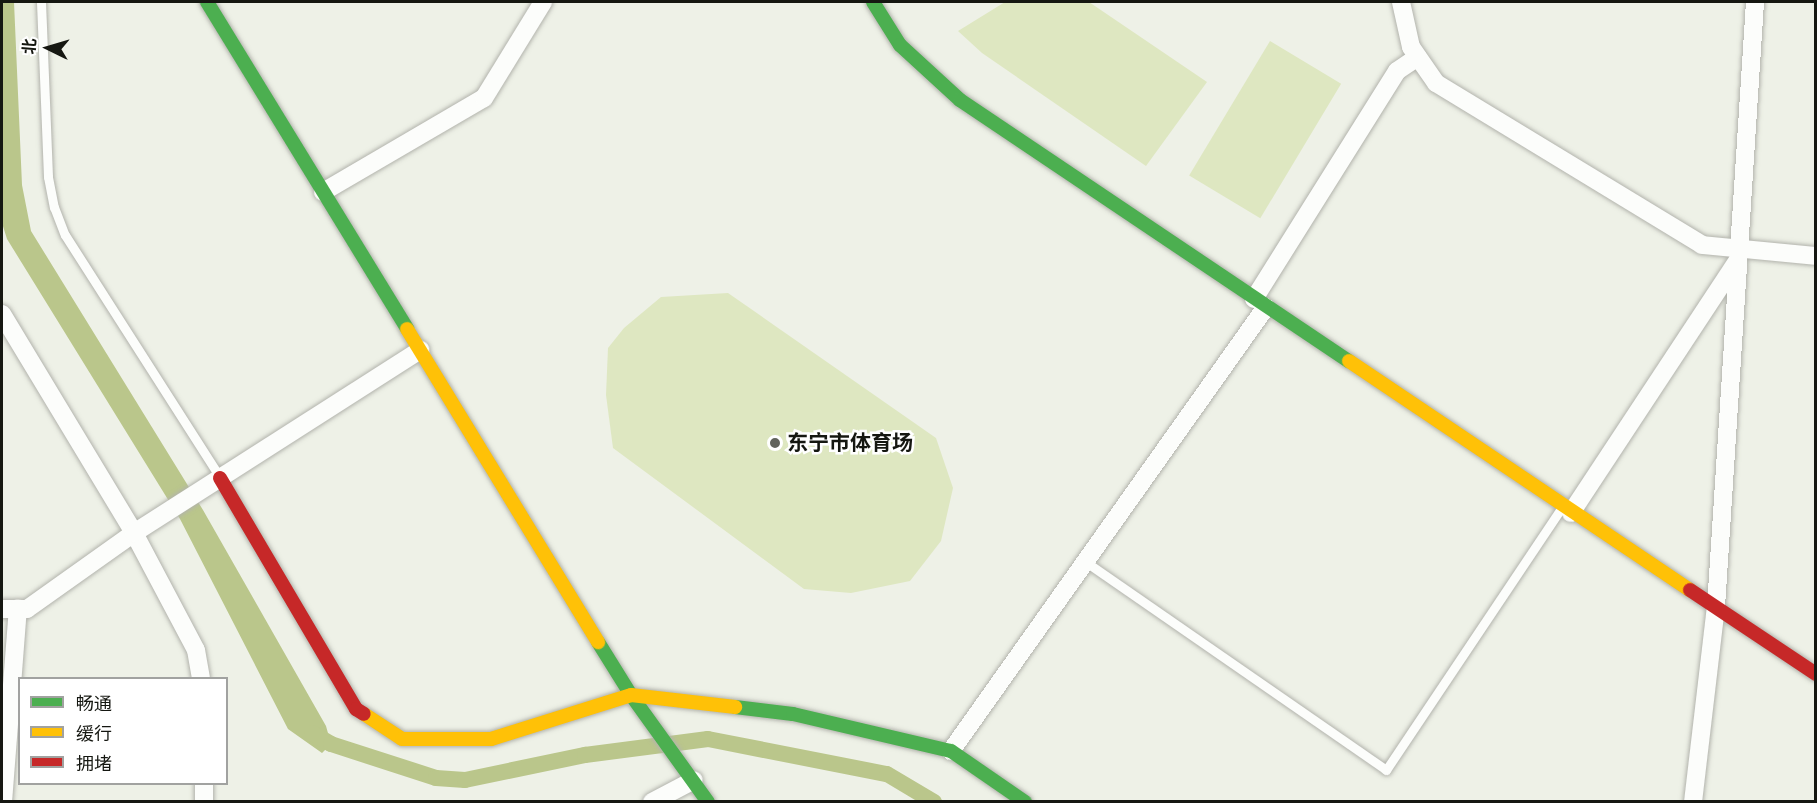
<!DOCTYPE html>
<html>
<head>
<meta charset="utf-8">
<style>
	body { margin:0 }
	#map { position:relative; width:1817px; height:803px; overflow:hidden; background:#eef1e7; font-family:"Nunito Sans","Noto Sans SC",sans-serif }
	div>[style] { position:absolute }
	.green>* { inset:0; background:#dee7c1; transform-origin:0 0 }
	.water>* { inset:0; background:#bac68b }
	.canal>* { height:16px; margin:-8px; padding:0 8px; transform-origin:8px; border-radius:8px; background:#bac68b }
	.roads { filter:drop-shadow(0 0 2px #b2b3ac) drop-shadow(0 0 2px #b2b3ac) }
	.lane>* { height:9px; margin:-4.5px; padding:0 4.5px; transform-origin:4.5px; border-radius:4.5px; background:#fcfdfb }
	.street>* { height:18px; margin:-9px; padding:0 9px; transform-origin:9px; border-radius:9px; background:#fcfdfb }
	.fast>* { height:14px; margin:-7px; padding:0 7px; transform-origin:7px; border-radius:7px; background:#4caf50 }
	.slow>* { height:14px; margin:-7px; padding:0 7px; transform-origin:7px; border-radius:7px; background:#ffc107 }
	.jam>* { height:14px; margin:-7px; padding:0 7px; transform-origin:7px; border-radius:7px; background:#c62828 }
	.dots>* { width:16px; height:16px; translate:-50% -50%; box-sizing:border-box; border:3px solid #fff; border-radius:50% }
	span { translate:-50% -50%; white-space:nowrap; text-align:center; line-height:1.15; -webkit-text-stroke:5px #fff; paint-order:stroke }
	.poi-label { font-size:21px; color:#151711; font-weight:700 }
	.left { translate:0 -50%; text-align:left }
	.frame { position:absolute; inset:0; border:3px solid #151711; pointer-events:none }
	.legend { position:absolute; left:18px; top:677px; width:210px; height:108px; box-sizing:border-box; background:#fff; border:2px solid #a1a2a0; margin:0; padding:8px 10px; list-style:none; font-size:18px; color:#151711 }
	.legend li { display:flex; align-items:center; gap:12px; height:30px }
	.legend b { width:30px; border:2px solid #a1a2a0 }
	.north { position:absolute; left:18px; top:18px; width:60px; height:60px; -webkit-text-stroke:4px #fff; paint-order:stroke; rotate:275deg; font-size:16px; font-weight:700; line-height:24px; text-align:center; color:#151711 }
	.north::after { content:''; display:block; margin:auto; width:21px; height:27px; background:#151711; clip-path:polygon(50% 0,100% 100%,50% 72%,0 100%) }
</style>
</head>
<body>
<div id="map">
	<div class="green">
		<i style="clip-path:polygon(1005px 2px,1089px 2px,1207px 82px,1146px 166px,982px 53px,958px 31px)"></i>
		<i style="left:1270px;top:41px;width:83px;height:157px;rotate:31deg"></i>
		<i style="clip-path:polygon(728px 293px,936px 438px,953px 488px,941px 541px,910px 581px,851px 593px,804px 589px,613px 448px,606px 395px,608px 348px,624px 328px,661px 297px)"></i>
	</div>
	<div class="water">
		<i style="clip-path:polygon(2px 2px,14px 2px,22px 185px,31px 231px,203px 510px,326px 726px,331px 744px,322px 753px,288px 729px,180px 519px,7px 239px,2px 223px)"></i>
	</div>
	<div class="canal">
		<i style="left:312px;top:733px;width:22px;rotate:30deg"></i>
		<i style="left:331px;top:744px;width:110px;rotate:17.9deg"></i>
		<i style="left:436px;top:778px;width:29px;rotate:4deg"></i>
		<i style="left:465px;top:780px;width:123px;rotate:-11.8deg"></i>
		<i style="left:585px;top:755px;width:124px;rotate:-7.4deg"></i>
		<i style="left:708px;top:739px;width:182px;rotate:11.1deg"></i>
		<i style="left:887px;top:774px;width:55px;rotate:30.8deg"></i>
	</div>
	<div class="roads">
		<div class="lane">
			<i style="left:41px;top:2px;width:175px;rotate:87.7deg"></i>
			<i style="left:48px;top:177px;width:31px;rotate:79deg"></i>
			<i style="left:54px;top:207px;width:30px;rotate:69deg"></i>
			<i style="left:65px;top:235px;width:286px;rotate:57.4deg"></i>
			<i style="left:1086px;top:562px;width:365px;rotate:34.7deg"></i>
			<i style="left:1386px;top:770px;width:314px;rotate:-56.2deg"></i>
		</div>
		<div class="street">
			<i style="left:1401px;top:2px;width:46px;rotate:77.5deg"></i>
			<i style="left:1411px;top:47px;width:44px;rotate:55.2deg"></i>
			<i style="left:1436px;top:83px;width:311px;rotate:31.3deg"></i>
			<i style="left:1702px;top:245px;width:115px;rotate:5.5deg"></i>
			<i style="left:323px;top:192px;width:186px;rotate:-30.3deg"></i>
			<i style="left:484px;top:98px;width:113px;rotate:-58.4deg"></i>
			<i style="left:1254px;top:299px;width:269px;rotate:-57.9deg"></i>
			<i style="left:1397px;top:71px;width:25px;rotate:-34deg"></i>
			<i style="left:2px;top:314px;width:256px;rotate:58.9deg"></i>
			<i style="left:134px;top:533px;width:132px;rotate:62.1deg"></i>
			<i style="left:196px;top:650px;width:28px;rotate:80deg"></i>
			<i style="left:1571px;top:513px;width:302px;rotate:-56.6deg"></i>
			<i style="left:2px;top:609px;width:25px"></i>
			<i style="left:27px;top:609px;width:131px;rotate:-35.4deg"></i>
			<i style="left:134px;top:533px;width:340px;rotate:-32.6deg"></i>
			<i style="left:951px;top:751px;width:544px;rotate:-54.65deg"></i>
			<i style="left:3px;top:802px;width:194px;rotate:-85.6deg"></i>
			<i style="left:204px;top:802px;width:18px;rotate:-90deg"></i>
			<i style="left:652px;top:802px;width:47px;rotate:-27.6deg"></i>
			<i style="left:1693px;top:802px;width:196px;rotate:-83.3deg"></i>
			<i style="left:1716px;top:607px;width:606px;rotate:-86.31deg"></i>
		</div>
		<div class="fast">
			<i style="left:207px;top:2px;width:383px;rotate:58.5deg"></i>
			<i style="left:873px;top:2px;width:51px;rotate:57.9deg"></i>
			<i style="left:900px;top:45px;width:81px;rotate:42.5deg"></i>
			<i style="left:960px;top:100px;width:468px;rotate:33.9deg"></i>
			<i style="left:598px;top:642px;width:62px;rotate:58.1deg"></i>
			<i style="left:631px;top:695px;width:132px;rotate:54.3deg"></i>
			<i style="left:735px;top:707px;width:58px;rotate:6.9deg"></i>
			<i style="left:793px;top:714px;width:162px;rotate:13.2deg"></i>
			<i style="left:951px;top:751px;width:90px;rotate:34.6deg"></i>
		</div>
		<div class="slow">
			<i style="left:407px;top:329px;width:367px;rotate:58.6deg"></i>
			<i style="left:1349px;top:361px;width:411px;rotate:33.9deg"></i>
			<i style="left:364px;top:714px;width:45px;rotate:33.3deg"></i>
			<i style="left:402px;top:739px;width:89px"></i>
			<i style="left:491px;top:739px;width:147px;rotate:-17.4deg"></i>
			<i style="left:631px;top:695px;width:105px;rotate:6.6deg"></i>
		</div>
		<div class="jam">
			<i style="left:220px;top:478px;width:268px;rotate:59.5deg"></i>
			<i style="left:356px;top:709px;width:9px;rotate:32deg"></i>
			<i style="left:1690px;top:590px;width:151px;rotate:33.7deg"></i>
		</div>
	</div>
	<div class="dots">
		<i style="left:775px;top:443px;background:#61635c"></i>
	</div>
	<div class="poi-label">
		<span class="left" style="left:787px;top:443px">东宁市体育场</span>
	</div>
	<div class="frame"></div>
	<ul class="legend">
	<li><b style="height:8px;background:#4caf50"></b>畅通</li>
	<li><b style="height:8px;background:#ffc107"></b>缓行</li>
	<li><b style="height:8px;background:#c62828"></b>拥堵</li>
	</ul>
	<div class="north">北</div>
</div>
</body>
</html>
